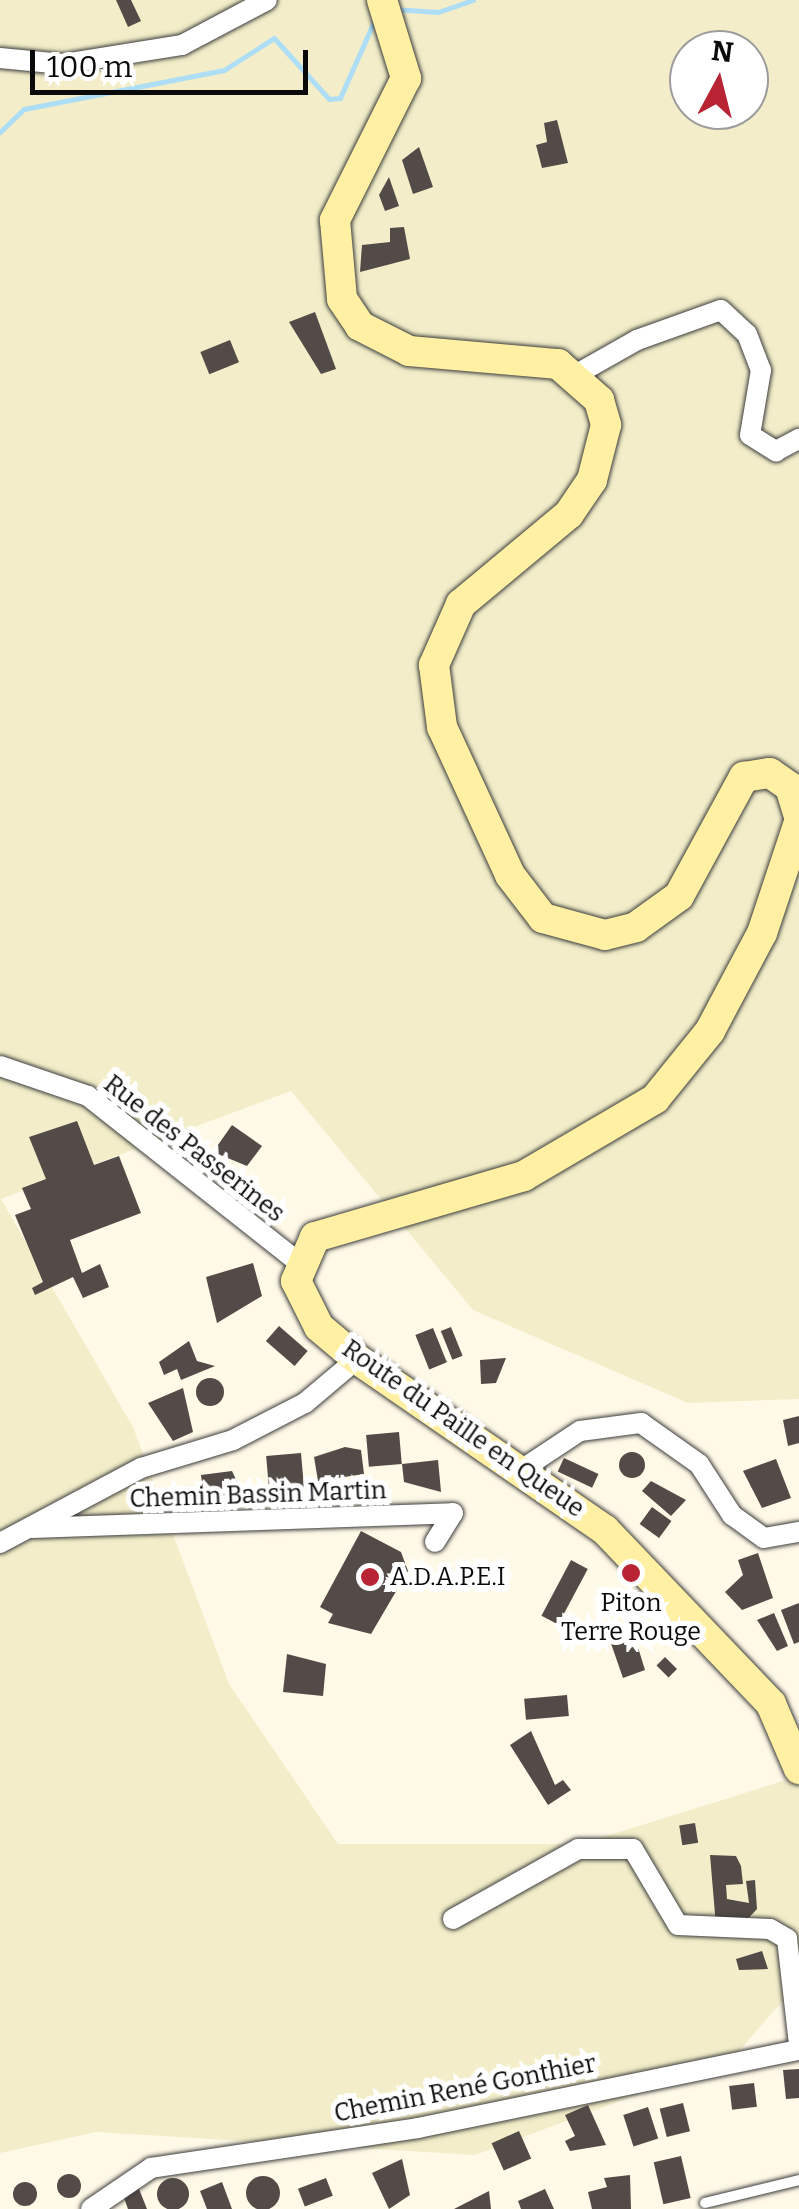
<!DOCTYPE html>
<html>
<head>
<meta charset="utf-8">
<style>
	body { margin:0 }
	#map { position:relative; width:799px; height:2209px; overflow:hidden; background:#fff9e7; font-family:Bitter,serif }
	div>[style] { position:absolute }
	.farmland>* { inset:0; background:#f3eec9 }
	.stream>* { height:5px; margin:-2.5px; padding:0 2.5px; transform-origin:2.5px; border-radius:2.5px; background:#addef5 }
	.building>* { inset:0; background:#534b47; transform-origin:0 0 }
	.round { border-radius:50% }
	.roads { filter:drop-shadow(0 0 2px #3d3d3d) drop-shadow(0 0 2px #3d3d3d) }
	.service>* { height:10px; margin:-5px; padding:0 5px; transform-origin:5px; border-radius:5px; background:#fff }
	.minor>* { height:20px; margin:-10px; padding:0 10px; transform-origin:10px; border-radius:10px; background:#fff }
	.secondary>* { height:30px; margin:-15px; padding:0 15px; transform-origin:15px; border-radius:15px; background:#fff0a3 }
	.dots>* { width:28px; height:28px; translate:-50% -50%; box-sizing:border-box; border:5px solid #fff; border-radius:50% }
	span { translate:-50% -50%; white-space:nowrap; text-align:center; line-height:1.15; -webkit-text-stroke:10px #fff; paint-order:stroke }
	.street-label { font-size:25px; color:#0a0a0a }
	.poi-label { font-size:25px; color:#0a0a0a }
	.left { translate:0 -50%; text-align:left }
	.north { position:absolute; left:669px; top:30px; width:100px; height:100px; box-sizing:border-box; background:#fff; border:2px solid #9d9d9d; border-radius:50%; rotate:7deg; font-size:28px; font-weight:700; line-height:40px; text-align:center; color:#0a0a0a }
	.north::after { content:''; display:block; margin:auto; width:35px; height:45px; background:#b82433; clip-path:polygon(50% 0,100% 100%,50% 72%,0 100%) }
	.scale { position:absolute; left:30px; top:50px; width:278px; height:45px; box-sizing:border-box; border:5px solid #0a0a0a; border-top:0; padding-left:12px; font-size:30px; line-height:35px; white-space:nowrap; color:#0a0a0a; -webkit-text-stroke:8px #fff; paint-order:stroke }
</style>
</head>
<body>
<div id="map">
	<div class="farmland">
		<i style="clip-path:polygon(evenodd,0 0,799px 0,799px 1399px,688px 1403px,473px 1310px,291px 1091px,1px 1199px,133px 1427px,229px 1684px,338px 1844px,581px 1844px,799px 1776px,799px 1982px,732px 2059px,475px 2155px,96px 2132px,0 2153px,0 0,689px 50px,749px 50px,749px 110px,689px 110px,689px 50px)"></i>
	</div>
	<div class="stream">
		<i style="left:393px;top:9px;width:45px;rotate:3.8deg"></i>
		<i style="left:438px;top:12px;width:37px;rotate:-19deg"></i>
		<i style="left:0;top:132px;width:33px;rotate:-44deg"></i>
		<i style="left:24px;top:109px;width:204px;rotate:-11deg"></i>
		<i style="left:224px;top:70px;width:59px;rotate:-32.6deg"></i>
		<i style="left:274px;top:38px;width:82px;rotate:48deg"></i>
		<i style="left:329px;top:99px;width:11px;rotate:-5deg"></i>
		<i style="left:340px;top:98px;width:86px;rotate:-66.1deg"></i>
	</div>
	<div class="building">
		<i style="clip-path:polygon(116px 0,131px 0,141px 21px,128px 27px)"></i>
		<i style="clip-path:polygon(557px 120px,568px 163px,542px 168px,536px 145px,547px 142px,544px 123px)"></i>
		<i style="clip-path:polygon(419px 147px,433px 187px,413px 194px,402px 160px)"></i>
		<i style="clip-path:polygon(389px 177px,399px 206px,385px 211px,379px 195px)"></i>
		<i style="clip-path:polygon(404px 227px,410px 259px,360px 272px,362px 245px,390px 242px,390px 228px)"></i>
		<i style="clip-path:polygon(315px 312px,336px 369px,321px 374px,289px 322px)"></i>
		<i style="left:230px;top:340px;width:24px;height:32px;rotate:68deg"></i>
		<i style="clip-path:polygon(77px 1121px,94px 1165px,119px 1156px,141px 1213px,70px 1240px,82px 1273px,100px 1264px,109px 1287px,83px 1298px,73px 1277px,35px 1295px,32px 1288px,43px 1282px,15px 1215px,31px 1209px,22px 1188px,46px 1179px,29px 1137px)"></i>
		<i style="clip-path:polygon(232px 1125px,262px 1146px,247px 1166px,213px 1152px)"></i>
		<i style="clip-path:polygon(253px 1263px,262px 1296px,217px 1323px,206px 1277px)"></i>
		<i style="left:279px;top:1326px;width:38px;height:20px;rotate:41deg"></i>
		<i style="left:451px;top:1327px;width:31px;height:11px;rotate:68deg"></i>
		<i style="left:433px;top:1328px;width:37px;height:19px;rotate:68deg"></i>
		<i style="clip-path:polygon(189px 1341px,197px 1361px,215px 1366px,181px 1380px,177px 1369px,164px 1375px,159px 1362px)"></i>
		<i style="clip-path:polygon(506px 1358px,496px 1383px,481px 1384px,480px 1360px)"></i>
		<i class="round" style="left:196px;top:1378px;width:28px;height:28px"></i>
		<i style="clip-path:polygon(183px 1388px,193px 1432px,173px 1441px,148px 1403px)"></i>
		<i style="clip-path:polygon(799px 1416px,799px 1443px,788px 1446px,783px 1420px)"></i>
		<i style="left:399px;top:1432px;width:32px;height:33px;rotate:85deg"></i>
		<i style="clip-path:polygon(345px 1447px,361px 1450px,364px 1474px,318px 1481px,314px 1457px)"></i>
		<i class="round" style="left:619px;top:1452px;width:26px;height:26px"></i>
		<i style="left:301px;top:1453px;width:36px;height:35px;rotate:85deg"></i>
		<i style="left:564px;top:1458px;width:38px;height:15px;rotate:25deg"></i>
		<i style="clip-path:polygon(776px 1459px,791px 1498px,762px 1508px,743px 1471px)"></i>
		<i style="clip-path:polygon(438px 1460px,441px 1492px,404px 1482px,402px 1464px)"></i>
		<i style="clip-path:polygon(232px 1471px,246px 1501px,205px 1506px,201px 1475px)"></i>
		<i style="clip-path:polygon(651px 1481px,686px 1500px,671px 1516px,642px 1491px)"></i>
		<i style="left:652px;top:1507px;width:24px;height:21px;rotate:36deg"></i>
		<i style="clip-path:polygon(361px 1531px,401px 1552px,408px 1571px,371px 1634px,328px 1623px,333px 1614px,320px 1607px)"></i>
		<i style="clip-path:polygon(758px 1553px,773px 1598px,742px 1610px,725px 1592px,743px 1575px,738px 1560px)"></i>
		<i style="left:571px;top:1560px;width:19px;height:63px;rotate:28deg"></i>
		<i style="clip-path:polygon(799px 1603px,799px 1642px,794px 1644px,781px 1610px)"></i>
		<i style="clip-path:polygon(774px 1613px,788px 1646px,777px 1651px,757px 1620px)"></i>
		<i style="clip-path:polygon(632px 1628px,645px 1670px,623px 1678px,607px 1632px)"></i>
		<i style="clip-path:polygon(287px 1654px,326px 1664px,323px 1696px,283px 1692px)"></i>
		<i style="left:665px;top:1657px;width:17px;height:12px;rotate:45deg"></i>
		<i style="left:567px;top:1695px;width:21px;height:43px;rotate:85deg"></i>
		<i style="clip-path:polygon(531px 1731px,555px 1785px,563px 1780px,571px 1790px,548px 1805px,510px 1745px)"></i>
		<i style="left:695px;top:1823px;width:20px;height:16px;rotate:81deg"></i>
		<i style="clip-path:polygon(710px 1855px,736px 1856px,741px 1866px,743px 1884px,726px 1885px,727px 1899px,749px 1903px,746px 1881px,755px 1880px,757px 1909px,744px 1923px,716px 1926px)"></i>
		<i style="clip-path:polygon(762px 1951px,768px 1969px,739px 1970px,736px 1959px)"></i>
		<i style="clip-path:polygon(799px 2069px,799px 2098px,786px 2099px,783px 2070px)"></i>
		<i style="left:754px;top:2083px;width:24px;height:25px;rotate:83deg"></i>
		<i style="left:683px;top:2103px;width:29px;height:24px;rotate:76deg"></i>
		<i style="clip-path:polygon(588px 2105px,606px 2145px,570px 2151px,565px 2141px,575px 2136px,565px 2115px)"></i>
		<i style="left:648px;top:2107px;width:33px;height:26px;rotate:72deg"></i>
		<i style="left:519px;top:2131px;width:30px;height:30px;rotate:66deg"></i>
		<i style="left:681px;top:2156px;width:43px;height:28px;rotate:77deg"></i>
		<i style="clip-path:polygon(402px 2159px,410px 2195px,389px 2209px,372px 2173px)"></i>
		<i class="round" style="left:57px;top:2174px;width:24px;height:24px"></i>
		<i style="clip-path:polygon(630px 2175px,631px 2209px,592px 2209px,588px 2192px,607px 2187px,604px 2178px)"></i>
		<i class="round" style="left:246px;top:2176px;width:34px;height:34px"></i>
		<i style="left:326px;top:2178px;width:19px;height:30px;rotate:69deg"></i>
		<i class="round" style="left:157px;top:2178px;width:32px;height:32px"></i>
		<i class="round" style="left:13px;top:2182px;width:24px;height:24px"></i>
		<i style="clip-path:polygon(222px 2182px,232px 2209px,207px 2209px,200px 2191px)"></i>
		<i style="clip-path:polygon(139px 2189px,147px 2209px,128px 2209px,123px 2195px)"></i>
		<i style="clip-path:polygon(545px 2189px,554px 2209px,521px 2209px,518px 2201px)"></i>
		<i style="clip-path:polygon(489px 2191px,491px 2209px,454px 2209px)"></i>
	</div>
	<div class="roads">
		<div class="service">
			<i style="left:705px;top:2203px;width:97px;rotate:-13.7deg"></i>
		</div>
		<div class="minor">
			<i style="left:0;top:58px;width:63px;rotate:5.4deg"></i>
			<i style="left:63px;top:64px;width:121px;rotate:-9.1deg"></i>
			<i style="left:182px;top:45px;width:96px;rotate:-27.9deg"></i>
			<i style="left:577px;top:374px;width:69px;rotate:-29.5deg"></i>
			<i style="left:637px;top:340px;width:89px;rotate:-19.7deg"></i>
			<i style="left:721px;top:310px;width:35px;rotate:43deg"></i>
			<i style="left:747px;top:334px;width:39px;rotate:69deg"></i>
			<i style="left:761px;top:370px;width:66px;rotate:99.6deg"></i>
			<i style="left:750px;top:435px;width:31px;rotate:32deg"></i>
			<i style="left:776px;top:451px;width:26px;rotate:-28deg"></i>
			<i style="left:0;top:1066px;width:93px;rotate:18.8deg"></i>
			<i style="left:88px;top:1096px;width:266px;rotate:38.3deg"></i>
			<i style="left:524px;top:1468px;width:67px;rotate:-33.5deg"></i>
			<i style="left:580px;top:1431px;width:62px;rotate:-7.5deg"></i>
			<i style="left:641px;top:1423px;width:71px;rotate:35.3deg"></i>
			<i style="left:699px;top:1464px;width:61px;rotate:57.1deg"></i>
			<i style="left:732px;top:1515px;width:39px;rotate:36deg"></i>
			<i style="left:764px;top:1538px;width:36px;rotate:-10deg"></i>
			<i style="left:32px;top:1528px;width:421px;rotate:-2deg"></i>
			<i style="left:453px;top:1513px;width:34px;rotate:122deg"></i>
			<i style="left:0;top:1543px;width:160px;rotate:-28deg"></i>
			<i style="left:141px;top:1468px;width:96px;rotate:-16.9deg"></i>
			<i style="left:233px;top:1440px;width:81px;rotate:-27.2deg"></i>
			<i style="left:305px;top:1403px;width:68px;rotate:-40.2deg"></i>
			<i style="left:453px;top:1919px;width:143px;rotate:-29.2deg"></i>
			<i style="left:578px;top:1849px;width:55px"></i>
			<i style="left:633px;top:1849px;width:88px;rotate:59.4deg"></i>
			<i style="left:678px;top:1925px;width:92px;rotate:2.5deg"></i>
			<i style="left:770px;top:1929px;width:20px;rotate:30deg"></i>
			<i style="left:787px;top:1939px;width:106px;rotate:83.5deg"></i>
			<i style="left:91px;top:2209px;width:73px;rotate:-34.3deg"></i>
			<i style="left:151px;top:2168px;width:270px;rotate:-8.5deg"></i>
			<i style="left:418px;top:2128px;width:389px;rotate:-11.6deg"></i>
		</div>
		<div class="secondary">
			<i style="left:382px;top:0;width:82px;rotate:72.9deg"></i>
			<i style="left:406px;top:78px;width:159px;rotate:116.6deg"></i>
			<i style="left:335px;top:220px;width:79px;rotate:84.9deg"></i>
			<i style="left:342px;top:299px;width:32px;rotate:56deg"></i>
			<i style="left:360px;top:326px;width:55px;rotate:27deg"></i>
			<i style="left:409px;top:351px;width:150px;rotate:5deg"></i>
			<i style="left:558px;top:364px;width:55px;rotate:41.3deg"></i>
			<i style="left:599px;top:400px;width:26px;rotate:74deg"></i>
			<i style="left:606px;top:425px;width:57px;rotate:104.3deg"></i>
			<i style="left:592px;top:480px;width:41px;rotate:124.1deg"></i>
			<i style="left:569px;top:514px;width:141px;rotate:140.2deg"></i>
			<i style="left:461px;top:604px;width:67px;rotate:113.9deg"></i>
			<i style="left:434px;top:665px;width:63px;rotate:82.6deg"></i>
			<i style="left:442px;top:727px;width:163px;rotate:65.3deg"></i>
			<i style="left:510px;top:875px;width:54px;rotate:52.5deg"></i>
			<i style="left:543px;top:918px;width:64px;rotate:15.3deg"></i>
			<i style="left:605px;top:935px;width:32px;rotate:-14deg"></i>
			<i style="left:636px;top:927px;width:53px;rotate:-35.8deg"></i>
			<i style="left:679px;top:896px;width:136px;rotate:-61.4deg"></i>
			<i style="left:744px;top:777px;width:26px;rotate:-9deg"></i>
			<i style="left:770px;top:773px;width:24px;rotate:35deg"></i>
			<i style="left:790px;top:787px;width:31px;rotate:73deg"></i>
			<i style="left:799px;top:822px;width:117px;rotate:108.4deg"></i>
			<i style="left:762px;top:933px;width:111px;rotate:118deg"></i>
			<i style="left:710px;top:1031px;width:87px;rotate:129deg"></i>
			<i style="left:655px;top:1099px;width:152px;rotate:149.6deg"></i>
			<i style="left:524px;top:1176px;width:218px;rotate:163.7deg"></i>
			<i style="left:315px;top:1237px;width:48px;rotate:113.4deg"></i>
			<i style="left:296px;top:1281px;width:51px;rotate:63.4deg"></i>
			<i style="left:319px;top:1327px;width:50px;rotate:40.1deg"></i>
			<i style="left:357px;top:1359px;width:301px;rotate:34.6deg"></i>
			<i style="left:605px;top:1530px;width:240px;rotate:46.3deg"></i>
			<i style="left:771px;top:1704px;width:71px;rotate:66.7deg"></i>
		</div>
	</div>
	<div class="dots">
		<i style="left:631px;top:1573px;background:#b82433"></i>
		<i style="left:370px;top:1577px;background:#b82433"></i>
	</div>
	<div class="street-label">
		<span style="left:194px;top:1149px;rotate:38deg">Rue des Passerines</span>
		<span style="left:463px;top:1429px;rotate:35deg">Route du Paille en Queue</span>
		<span style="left:258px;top:1495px;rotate:-2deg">Chemin Bassin Martin</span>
		<span style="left:465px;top:2089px;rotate:-11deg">Chemin René Gonthier</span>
	</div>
	<div class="poi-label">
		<span class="left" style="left:390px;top:1577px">A.D.A.P.E.I</span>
		<span style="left:631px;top:1618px">Piton<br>Terre Rouge</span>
	</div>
	<div class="north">N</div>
	<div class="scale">100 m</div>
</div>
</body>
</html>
